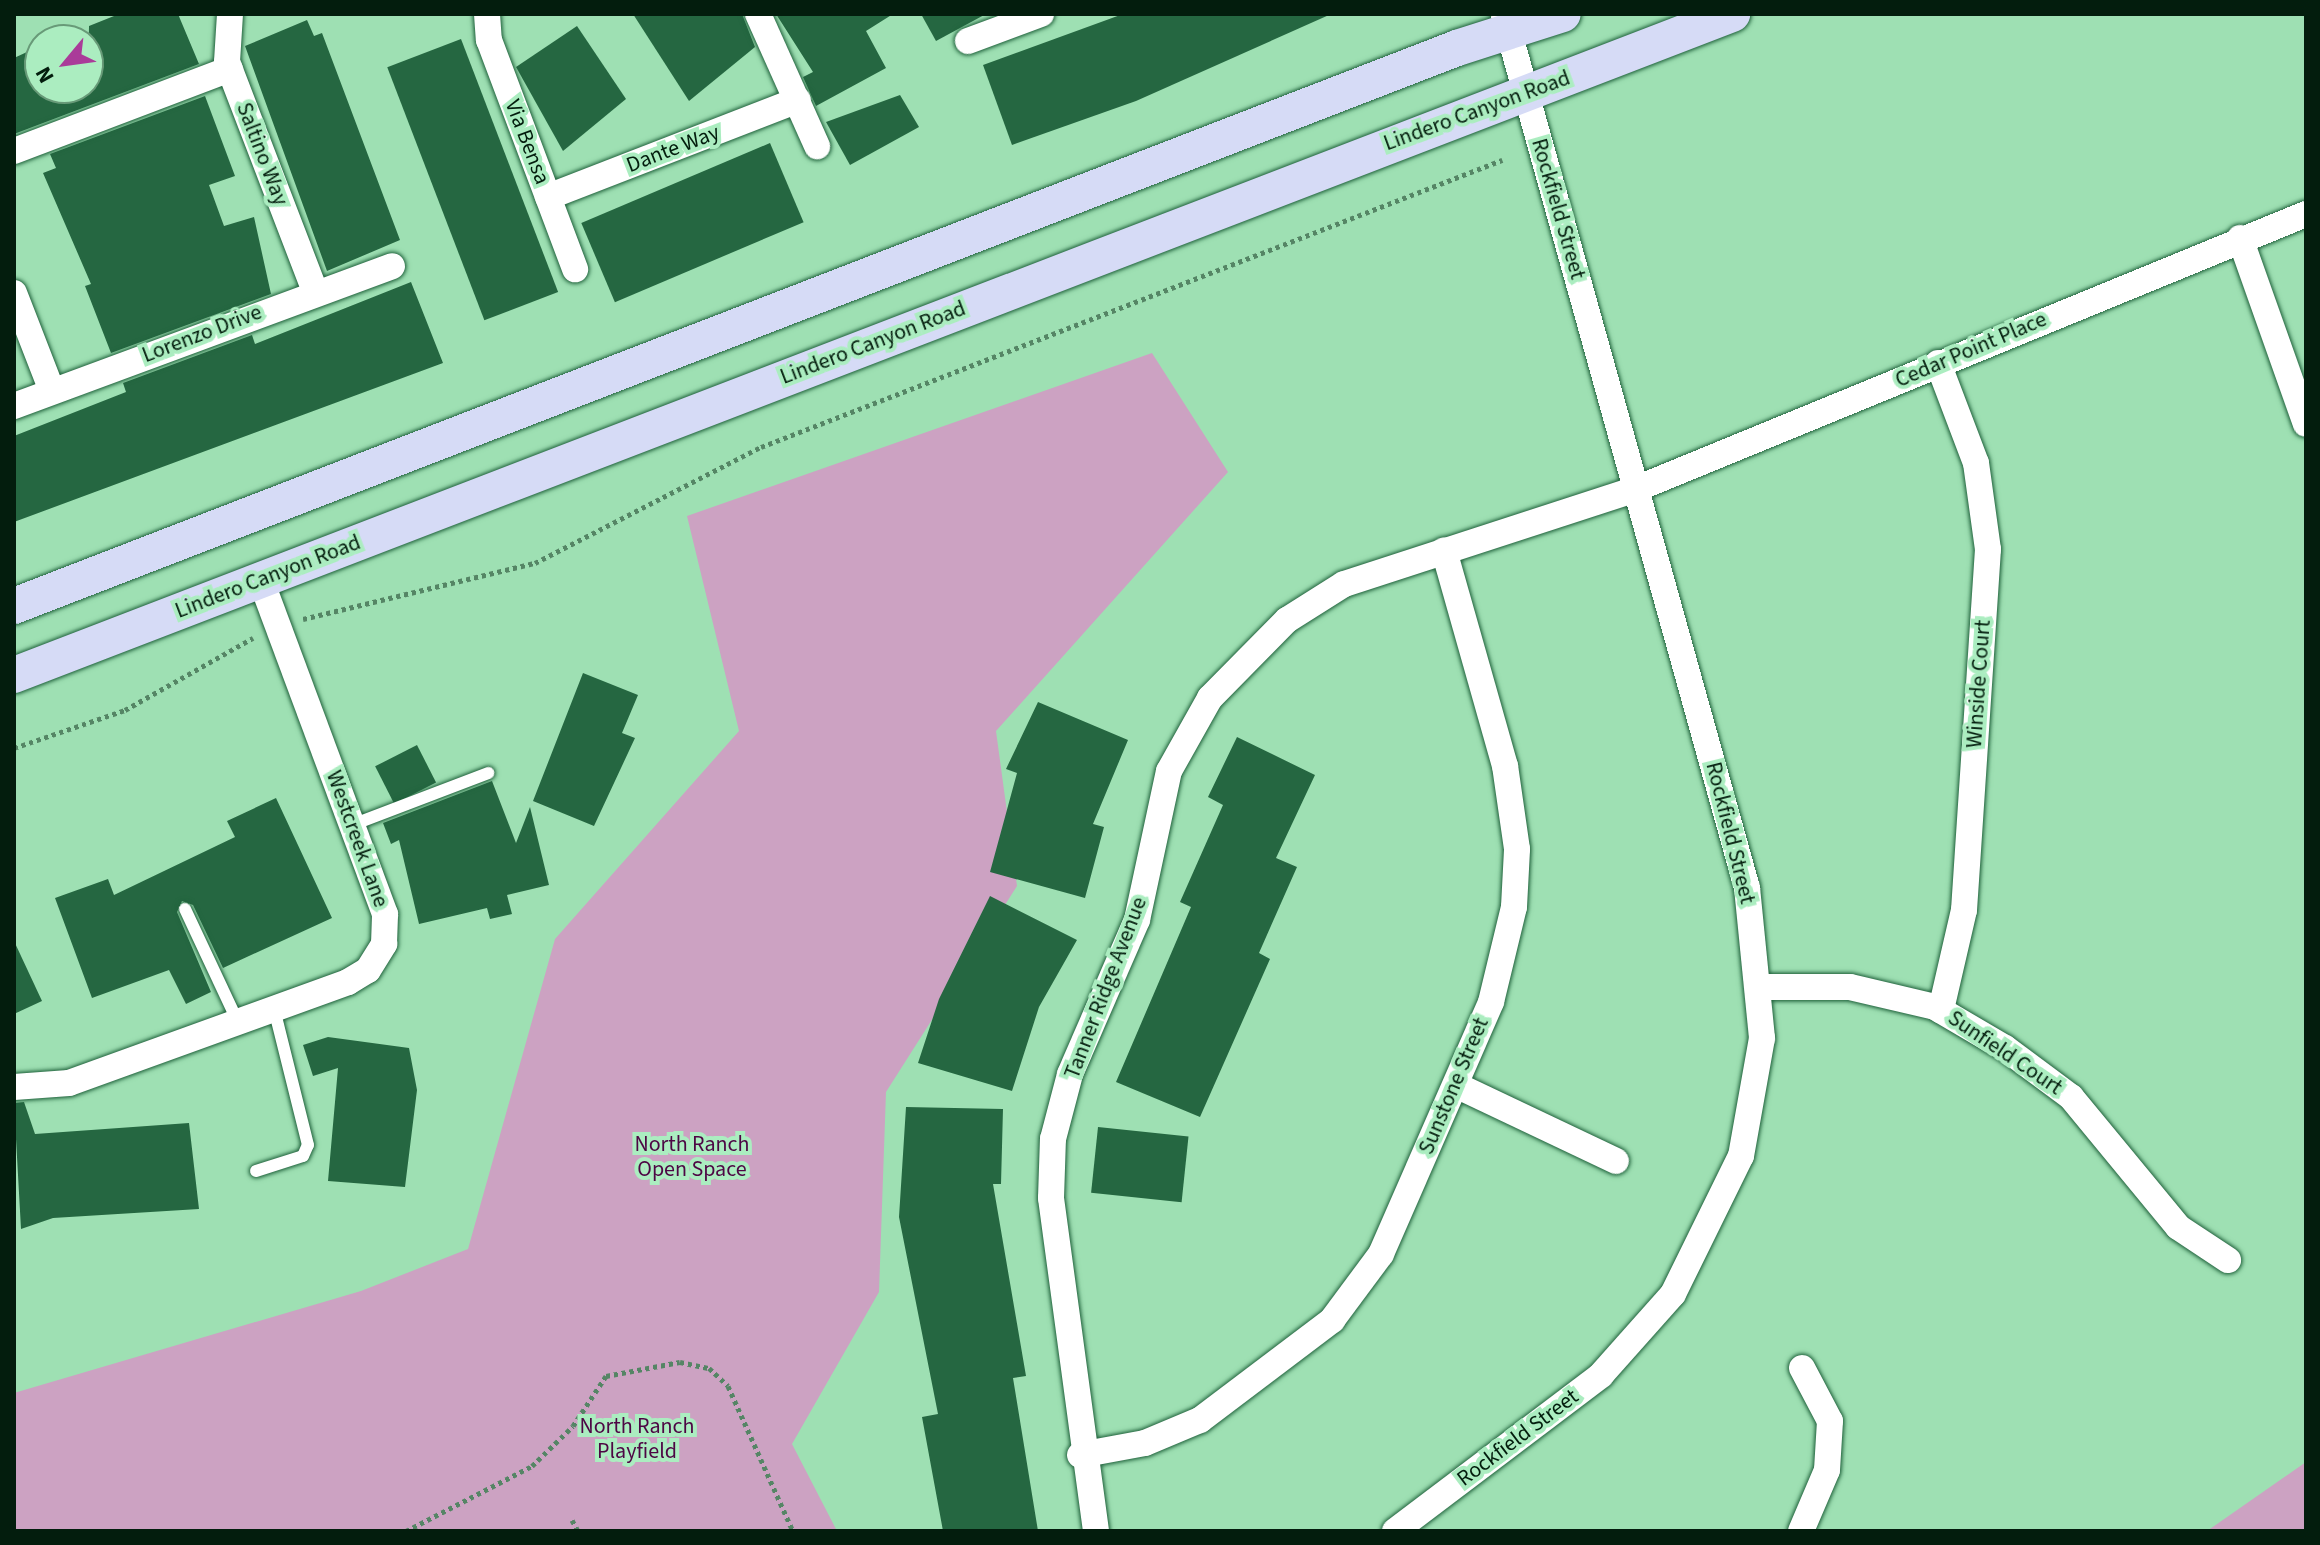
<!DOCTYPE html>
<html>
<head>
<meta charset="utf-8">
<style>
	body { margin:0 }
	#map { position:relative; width:2320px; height:1545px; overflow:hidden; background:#9ee0b3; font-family:"Source Sans 3",sans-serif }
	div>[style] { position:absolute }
	.green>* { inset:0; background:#cca2c2 }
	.building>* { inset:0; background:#256741; transform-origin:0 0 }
	.path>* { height:5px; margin-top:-2.5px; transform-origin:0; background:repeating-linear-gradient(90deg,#558565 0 4px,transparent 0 8px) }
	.roads { filter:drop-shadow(0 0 2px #1f613b) drop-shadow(0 0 2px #1f613b) }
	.service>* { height:12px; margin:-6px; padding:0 6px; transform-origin:6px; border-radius:6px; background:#fff }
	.minor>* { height:26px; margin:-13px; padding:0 13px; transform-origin:13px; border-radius:13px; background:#fff }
	.secondary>* { height:36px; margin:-18px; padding:0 18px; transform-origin:18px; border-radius:18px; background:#d6dbf6 }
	span { translate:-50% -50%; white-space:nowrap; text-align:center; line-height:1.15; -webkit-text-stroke:8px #abedc0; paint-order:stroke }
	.street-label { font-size:22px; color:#031d0d }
	.park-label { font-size:22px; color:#4d0644 }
	.frame { position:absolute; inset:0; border:16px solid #031d0d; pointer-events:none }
	.north { position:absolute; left:24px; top:24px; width:80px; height:80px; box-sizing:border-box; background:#abedc0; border:2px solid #689a78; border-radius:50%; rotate:241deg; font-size:22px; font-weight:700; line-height:32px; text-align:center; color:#031d0d }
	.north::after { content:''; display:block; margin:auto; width:28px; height:36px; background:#aa3b99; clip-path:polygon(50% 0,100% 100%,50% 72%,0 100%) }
</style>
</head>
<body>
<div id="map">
	<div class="green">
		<i style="clip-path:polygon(1152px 353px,1228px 472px,996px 731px,1017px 886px,886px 1092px,879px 1292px,792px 1444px,837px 1531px,14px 1531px,14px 1393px,361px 1291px,468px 1249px,555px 939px,739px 731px,687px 516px)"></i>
		<i style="clip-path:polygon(2306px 1462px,2306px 1531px,2207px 1531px)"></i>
	</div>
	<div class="building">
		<i style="clip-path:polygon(119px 14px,178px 14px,199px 64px,14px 134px,14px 58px,40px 46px,40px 88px,88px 88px,89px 26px)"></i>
		<i style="clip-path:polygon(633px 14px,742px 14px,755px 47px,689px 101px)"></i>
		<i style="clip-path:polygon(776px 14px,893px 14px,866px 31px,886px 68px,816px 106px,803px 77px,813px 72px)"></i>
		<i style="clip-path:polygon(921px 14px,986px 14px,936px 41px)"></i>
		<i style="clip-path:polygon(1123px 14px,1329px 14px,1329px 15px,1136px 101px,1012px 145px,983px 65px)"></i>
		<i style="clip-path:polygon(307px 20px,314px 36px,322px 33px,400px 240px,327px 271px,245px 46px)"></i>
		<i style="clip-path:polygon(577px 26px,626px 99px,563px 151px,516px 67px)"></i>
		<i style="left:461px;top:39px;width:271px;height:79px;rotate:69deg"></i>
		<i style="clip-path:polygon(900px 95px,919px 127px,850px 165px,826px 122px)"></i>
		<i style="clip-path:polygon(205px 96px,235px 176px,209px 185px,224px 226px,254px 217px,271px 294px,111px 353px,85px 286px,91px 284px,43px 173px,56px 168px,50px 154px)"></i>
		<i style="left:770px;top:143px;width:86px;height:205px;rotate:67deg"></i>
		<i style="clip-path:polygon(411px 282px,443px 363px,14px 522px,14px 436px,126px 392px,123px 383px,252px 335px,255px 344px)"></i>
		<i style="clip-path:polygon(583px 673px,638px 695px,622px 733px,635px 738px,594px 826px,533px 801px)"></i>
		<i style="clip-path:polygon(1038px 702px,1128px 740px,1093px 824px,1104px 827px,1085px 898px,990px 872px,1017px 773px,1006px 769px)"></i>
		<i style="clip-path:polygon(1237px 737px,1315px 775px,1276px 858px,1297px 867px,1259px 953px,1270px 959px,1200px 1117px,1116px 1082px,1191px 907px,1180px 902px,1223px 805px,1208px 797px)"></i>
		<i style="left:417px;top:745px;width:42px;height:47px;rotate:63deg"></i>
		<i style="clip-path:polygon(492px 781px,516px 843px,530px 807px,549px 885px,507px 895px,512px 914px,490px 919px,487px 908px,419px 924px,399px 840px,391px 844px,383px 823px)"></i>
		<i style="clip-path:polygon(276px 798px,332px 918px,223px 968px,193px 905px,182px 901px,177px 912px,211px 992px,186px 1004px,169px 970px,92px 998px,55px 898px,108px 879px,114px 895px,235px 837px,227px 821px)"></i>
		<i style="clip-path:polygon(990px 896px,1077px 940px,1039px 1007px,1012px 1091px,918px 1063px,939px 999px)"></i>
		<i style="clip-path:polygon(14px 941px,42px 1001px,14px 1014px)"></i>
		<i style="clip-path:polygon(328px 1037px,409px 1048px,417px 1090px,405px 1187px,328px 1181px,338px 1068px,313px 1076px,303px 1045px)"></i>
		<i style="clip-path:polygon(24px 1102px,35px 1134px,189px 1123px,199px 1209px,53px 1218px,21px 1229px,14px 1103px)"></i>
		<i style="clip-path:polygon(906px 1107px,1003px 1109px,1001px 1184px,993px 1184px,1026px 1376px,1013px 1378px,1038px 1531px,943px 1531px,922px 1417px,938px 1414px,899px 1217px)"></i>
		<i style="left:1098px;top:1127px;width:91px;height:66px;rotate:6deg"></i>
	</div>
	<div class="path">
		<i style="left:303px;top:619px;width:239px;rotate:-13.6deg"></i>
		<i style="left:535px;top:563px;width:254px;rotate:-27.2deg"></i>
		<i style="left:761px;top:447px;width:795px;rotate:-21.17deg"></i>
		<i style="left:14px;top:748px;width:117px;rotate:-18.9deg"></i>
		<i style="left:125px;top:710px;width:147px;rotate:-29.4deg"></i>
		<i style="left:572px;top:1520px;width:13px;rotate:61deg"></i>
		<i style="left:114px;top:1531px;width:24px"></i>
		<i style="left:406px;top:1531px;width:142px;rotate:-27.3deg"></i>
		<i style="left:532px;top:1466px;width:57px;rotate:-44.3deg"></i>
		<i style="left:573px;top:1426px;width:60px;rotate:-56.6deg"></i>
		<i style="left:606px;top:1376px;width:75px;rotate:-10.7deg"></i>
		<i style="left:680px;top:1362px;width:30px;rotate:12deg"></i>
		<i style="left:709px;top:1368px;width:26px;rotate:43deg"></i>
		<i style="left:728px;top:1386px;width:159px;rotate:65.9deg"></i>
	</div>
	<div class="roads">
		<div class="service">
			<i style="left:352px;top:825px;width:146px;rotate:-20.9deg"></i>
			<i style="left:185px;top:909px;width:125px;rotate:64.9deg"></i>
			<i style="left:256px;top:1171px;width:49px;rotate:-17.7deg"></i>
			<i style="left:303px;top:1156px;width:12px;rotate:-66deg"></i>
			<i style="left:308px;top:1145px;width:140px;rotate:-104deg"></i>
		</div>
		<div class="minor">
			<i style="left:230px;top:14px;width:48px;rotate:93.6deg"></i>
			<i style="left:227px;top:62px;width:245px;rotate:69deg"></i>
			<i style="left:487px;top:14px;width:26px;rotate:86deg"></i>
			<i style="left:489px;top:40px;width:245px;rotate:69.4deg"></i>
			<i style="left:758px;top:14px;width:145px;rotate:65.9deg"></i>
			<i style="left:968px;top:41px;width:78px;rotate:-20.3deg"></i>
			<i style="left:14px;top:151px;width:231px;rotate:-20.8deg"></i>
			<i style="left:548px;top:197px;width:268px;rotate:-21.2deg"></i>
			<i style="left:2240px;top:238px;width:197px;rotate:70.5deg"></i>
			<i style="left:14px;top:293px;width:105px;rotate:68.8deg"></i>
			<i style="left:1938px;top:363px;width:107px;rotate:69.2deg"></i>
			<i style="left:1976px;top:463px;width:87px;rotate:82.1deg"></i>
			<i style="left:1988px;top:549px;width:362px;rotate:93.8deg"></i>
			<i style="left:1964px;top:910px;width:103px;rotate:103deg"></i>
			<i style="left:14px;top:406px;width:403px;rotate:-20.3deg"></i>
			<i style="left:1762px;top:987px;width:88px"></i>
			<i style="left:1850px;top:987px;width:87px;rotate:13.2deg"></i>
			<i style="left:1935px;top:1007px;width:81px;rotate:30.4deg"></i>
			<i style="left:2005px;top:1048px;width:82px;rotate:36.6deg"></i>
			<i style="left:2071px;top:1097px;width:168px;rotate:50.5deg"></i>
			<i style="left:2178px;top:1227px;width:60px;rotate:33.4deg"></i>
			<i style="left:1456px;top:1085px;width:177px;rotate:25.4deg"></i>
			<i style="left:14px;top:1087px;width:55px;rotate:-4.2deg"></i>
			<i style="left:69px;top:1083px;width:297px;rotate:-19.9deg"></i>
			<i style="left:348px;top:982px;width:23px;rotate:-31deg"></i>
			<i style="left:368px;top:970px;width:31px;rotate:-58deg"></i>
			<i style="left:384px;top:944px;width:30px;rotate:-88deg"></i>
			<i style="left:385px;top:914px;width:356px;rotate:-110.4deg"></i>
			<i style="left:1080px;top:1455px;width:66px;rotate:-10.5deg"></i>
			<i style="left:1145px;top:1443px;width:60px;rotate:-22.7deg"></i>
			<i style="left:1200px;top:1420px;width:166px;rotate:-37.1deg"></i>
			<i style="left:1332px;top:1320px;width:82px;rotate:-53.4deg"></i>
			<i style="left:1381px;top:1254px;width:275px;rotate:-66.4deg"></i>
			<i style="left:1491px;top:1002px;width:98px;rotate:-76.4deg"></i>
			<i style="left:1514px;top:907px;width:58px;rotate:-87deg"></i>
			<i style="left:1517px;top:849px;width:84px;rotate:-98.2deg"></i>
			<i style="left:1505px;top:766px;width:224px;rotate:-105.8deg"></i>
			<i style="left:1096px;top:1531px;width:336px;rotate:-97.7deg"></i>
			<i style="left:1051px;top:1198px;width:59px;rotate:-88.1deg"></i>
			<i style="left:1053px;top:1139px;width:67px;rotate:-75.3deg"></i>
			<i style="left:1070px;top:1074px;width:168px;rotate:-66.5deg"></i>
			<i style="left:1137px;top:920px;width:152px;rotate:-77.9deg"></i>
			<i style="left:1169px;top:771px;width:84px;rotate:-60.7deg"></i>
			<i style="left:1210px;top:698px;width:110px;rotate:-45.4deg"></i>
			<i style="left:1287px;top:620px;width:67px;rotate:-32.3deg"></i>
			<i style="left:1344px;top:584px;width:307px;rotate:-18deg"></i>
			<i style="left:1636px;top:489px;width:724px;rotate:-22.32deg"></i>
			<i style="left:1395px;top:1531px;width:258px;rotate:-37.1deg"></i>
			<i style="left:1601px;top:1375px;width:108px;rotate:-48.4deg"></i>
			<i style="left:1673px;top:1294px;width:154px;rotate:-63.8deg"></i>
			<i style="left:1741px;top:1156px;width:120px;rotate:-79.9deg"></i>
			<i style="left:1762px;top:1038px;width:151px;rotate:-95.7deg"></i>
			<i style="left:1747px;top:888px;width:907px;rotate:-105.54deg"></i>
			<i style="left:1801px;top:1531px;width:66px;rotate:-66.9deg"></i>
			<i style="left:1827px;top:1470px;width:49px;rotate:-86.5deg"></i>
			<i style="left:1830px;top:1421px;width:60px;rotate:-117.8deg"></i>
		</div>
		<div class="secondary">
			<i style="left:14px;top:606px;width:1547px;rotate:-21.14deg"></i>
			<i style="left:1457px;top:48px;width:111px;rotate:-17.8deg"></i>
			<i style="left:14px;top:675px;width:1841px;rotate:-21.04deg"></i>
		</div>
	</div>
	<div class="street-label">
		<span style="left:1477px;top:111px;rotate:-20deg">Lindero Canyon Road</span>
		<span style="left:527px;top:142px;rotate:69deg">Via Bensa</span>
		<span style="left:673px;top:149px;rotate:-21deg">Dante Way</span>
		<span style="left:262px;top:154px;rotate:69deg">Saltino Way</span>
		<span style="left:1558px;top:209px;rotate:74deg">Rockfield Street</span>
		<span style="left:202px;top:334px;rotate:-21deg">Lorenzo Drive</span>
		<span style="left:873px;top:343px;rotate:-21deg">Lindero Canyon Road</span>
		<span style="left:1971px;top:350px;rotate:-23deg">Cedar Point Place</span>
		<span style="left:268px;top:577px;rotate:-21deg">Lindero Canyon Road</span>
		<span style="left:1979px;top:684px;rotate:-86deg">Winside Court</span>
		<span style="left:1730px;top:833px;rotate:76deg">Rockfield Street</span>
		<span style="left:357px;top:839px;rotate:70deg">Westcreek Lane</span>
		<span style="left:1106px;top:988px;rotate:-69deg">Tanner Ridge Avenue</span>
		<span style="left:2005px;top:1053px;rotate:34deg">Sunfield Court</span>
		<span style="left:1454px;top:1086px;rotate:-67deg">Sunstone Street</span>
		<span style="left:1518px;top:1438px;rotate:-37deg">Rockfield Street</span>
	</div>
	<div class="park-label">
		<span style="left:692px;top:1157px">North Ranch<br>Open Space</span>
		<span style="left:637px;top:1439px">North Ranch<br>Playfield</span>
	</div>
	<div class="frame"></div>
	<div class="north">N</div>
</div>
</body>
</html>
